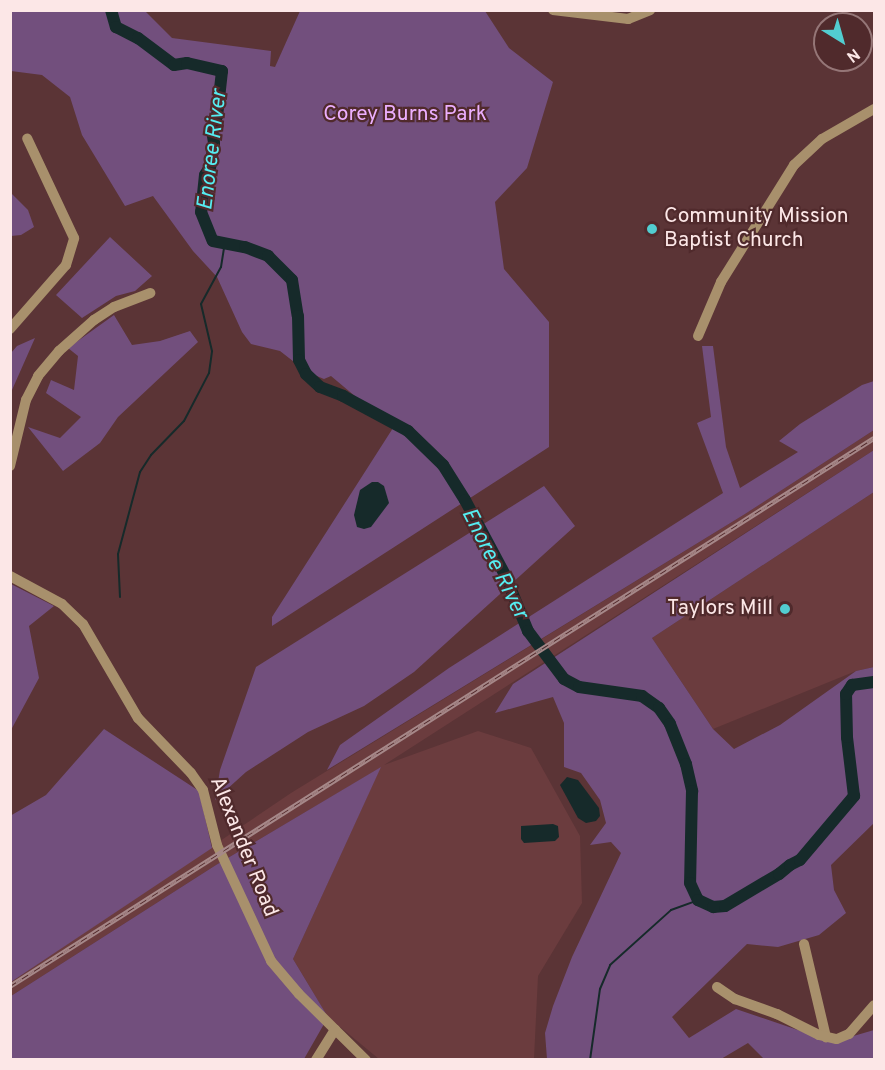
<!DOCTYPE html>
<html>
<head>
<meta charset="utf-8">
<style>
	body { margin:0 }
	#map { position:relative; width:885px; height:1070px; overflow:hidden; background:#5b3436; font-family:Overpass,sans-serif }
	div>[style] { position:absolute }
	.built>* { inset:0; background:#6b3c3e }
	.green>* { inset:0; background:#724f7d }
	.water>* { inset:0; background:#162a2a }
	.stream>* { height:2px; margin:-1px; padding:0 1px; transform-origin:1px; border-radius:1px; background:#162a2a }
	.river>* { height:12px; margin:-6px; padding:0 6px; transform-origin:6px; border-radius:6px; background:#162a2a }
	.minor>* { height:10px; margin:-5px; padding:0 5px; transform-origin:5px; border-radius:5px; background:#a8906c }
	.rail>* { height:4.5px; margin-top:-2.25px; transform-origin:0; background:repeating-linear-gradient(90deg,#502a2c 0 7px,#a68889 0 14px); box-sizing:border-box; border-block:2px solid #a68889 }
	.dots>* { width:16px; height:16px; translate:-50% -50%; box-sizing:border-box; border:3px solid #502a2c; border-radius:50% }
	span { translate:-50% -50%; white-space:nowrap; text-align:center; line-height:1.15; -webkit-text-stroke:4.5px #502a2c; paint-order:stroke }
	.park-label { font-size:21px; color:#ecafff }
	.poi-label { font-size:21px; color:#fce7e7 }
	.left { translate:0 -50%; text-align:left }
	.right { translate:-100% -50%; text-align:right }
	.street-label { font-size:21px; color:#fce7e7 }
	.water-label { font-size:22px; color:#55edf1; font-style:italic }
	.frame { position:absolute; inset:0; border:12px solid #fce7e7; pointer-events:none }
	.north { position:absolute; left:813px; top:12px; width:60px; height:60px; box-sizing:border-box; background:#502a2c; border:2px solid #957677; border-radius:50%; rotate:143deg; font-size:16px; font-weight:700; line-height:24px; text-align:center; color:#fce7e7 }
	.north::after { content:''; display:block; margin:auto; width:21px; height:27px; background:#52cdd0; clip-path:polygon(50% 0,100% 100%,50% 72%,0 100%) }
</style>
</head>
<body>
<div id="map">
	<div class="built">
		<i style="clip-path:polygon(874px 430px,874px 450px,384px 765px,478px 731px,531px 748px,580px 836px,582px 903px,538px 976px,534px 1059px,379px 1059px,328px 1017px,293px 959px,380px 768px,216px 865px,11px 996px,11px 982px,291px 793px,745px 514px)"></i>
		<i style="clip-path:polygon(874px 492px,874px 667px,856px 671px,713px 729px,652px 638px)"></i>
	</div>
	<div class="green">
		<i style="clip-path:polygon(11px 11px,145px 11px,172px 38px,271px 51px,270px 66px,275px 67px,300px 11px,485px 11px,509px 48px,553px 82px,527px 168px,495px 202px,504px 269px,549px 322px,549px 447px,272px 626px,272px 617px,393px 428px,331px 376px,324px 379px,307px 372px,280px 351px,251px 344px,242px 332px,217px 277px,193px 251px,153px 196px,125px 206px,82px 135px,70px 97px,42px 75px,11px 71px)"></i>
		<i style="clip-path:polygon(10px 192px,28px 210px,34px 227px,21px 235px,11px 236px)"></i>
		<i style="clip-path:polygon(110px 237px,152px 276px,135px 291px,116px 296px,82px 318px,56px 295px)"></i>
		<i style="clip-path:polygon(114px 315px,132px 345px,160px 341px,190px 331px,198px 342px,118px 417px,100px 443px,63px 471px,28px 427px,60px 438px,81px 417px,46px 393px,51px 380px,74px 390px,78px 356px,68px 348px)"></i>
		<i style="clip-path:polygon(35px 338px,12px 390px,11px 397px,11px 353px,17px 346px)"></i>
		<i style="clip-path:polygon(702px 346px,713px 346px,726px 447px,740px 488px,798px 452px,779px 441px,800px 424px,862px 385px,874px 381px,874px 430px,745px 514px,327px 770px,340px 745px,449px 668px,723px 493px,697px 423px,711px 417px)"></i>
		<i style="clip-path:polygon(874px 450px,874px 492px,652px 638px,713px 729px,734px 749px,780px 725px,856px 671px,874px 667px,874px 823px,831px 865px,834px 890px,846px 913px,819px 935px,778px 947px,747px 944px,672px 1017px,689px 1038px,736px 1009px,833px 1042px,874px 1030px,873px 1059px,764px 1059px,748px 1043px,721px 1059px,547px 1059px,545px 1033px,553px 1006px,572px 957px,621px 853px,611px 842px,590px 845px,606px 823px,600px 800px,581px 773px,564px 767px,564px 723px,553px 697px,495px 713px,513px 684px)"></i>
		<i style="clip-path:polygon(544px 486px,575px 526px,414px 672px,364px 706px,308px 732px,246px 772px,215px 800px,220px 770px,256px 667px)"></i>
		<i style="clip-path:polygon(11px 584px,54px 606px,29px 626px,39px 678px,11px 730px)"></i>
		<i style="clip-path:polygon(104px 729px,199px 791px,212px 848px,11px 982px,10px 816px,46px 795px)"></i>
		<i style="clip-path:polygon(381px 767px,293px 959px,328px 1017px,304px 1059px,11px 1060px,11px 996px,216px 865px)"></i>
	</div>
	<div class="water">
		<i style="clip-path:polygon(372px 482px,378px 482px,384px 486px,389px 503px,371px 527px,364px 529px,357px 527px,354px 515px,360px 490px)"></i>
		<i style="clip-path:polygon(567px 777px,578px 780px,599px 808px,600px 816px,596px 821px,586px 823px,578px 818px,560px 785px)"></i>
		<i style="clip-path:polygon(553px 824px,558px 826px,559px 837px,555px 841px,524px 843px,521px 839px,521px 826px)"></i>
	</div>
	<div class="stream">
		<i style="left:120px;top:597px;width:43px;rotate:-92.7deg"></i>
		<i style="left:118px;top:554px;width:85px;rotate:-75deg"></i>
		<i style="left:140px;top:472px;width:20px;rotate:-57deg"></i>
		<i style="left:151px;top:455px;width:47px;rotate:-45.9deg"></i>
		<i style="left:184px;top:421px;width:54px;rotate:-62.5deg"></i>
		<i style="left:209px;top:373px;width:22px;rotate:-82deg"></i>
		<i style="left:212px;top:351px;width:48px;rotate:-103.2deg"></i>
		<i style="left:201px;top:304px;width:42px;rotate:-61.6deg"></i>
		<i style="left:221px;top:267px;width:24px;rotate:-81deg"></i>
		<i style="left:590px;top:1060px;width:72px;rotate:-82deg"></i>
		<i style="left:600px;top:989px;width:26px;rotate:-67deg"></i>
		<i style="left:610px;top:965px;width:82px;rotate:-42deg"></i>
		<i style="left:671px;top:910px;width:29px;rotate:-20deg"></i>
	</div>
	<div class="river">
		<i style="left:111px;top:10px;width:18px;rotate:74deg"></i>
		<i style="left:116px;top:27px;width:25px;rotate:27deg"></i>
		<i style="left:138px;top:38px;width:45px;rotate:36.9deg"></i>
		<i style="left:174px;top:65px;width:13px;rotate:-9deg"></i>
		<i style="left:187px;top:63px;width:36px;rotate:13deg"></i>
		<i style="left:222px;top:71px;width:45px;rotate:96.3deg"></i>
		<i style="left:217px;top:116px;width:15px;rotate:110deg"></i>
		<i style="left:212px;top:130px;width:13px;rotate:81deg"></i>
		<i style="left:214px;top:143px;width:24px;rotate:99deg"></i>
		<i style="left:210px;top:167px;width:9px;rotate:122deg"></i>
		<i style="left:205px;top:175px;width:37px;rotate:96deg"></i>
		<i style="left:201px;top:212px;width:31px;rotate:68deg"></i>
		<i style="left:213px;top:241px;width:33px;rotate:11deg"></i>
		<i style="left:245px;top:247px;width:25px;rotate:21deg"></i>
		<i style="left:268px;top:256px;width:34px;rotate:45deg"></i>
		<i style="left:292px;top:280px;width:36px;rotate:81deg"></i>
		<i style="left:298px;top:316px;width:44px;rotate:88.7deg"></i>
		<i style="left:299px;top:360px;width:16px;rotate:63deg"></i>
		<i style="left:306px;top:374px;width:19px;rotate:43deg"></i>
		<i style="left:320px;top:387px;width:25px;rotate:21deg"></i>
		<i style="left:343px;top:396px;width:74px;rotate:28.3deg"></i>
		<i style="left:408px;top:431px;width:49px;rotate:44.2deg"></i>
		<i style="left:443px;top:465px;width:41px;rotate:57.8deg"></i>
		<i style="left:465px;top:500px;width:85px;rotate:61.9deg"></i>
		<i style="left:505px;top:575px;width:61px;rotate:67.7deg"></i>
		<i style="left:528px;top:631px;width:60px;rotate:53.1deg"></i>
		<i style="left:564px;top:679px;width:17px;rotate:28deg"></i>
		<i style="left:579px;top:687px;width:64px;rotate:8.1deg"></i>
		<i style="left:642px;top:696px;width:21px;rotate:35deg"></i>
		<i style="left:659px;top:708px;width:19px;rotate:55deg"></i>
		<i style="left:670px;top:724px;width:43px;rotate:68.2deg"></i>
		<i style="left:686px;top:764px;width:28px;rotate:77deg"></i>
		<i style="left:692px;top:791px;width:92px;rotate:91.2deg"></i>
		<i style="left:690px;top:883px;width:19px;rotate:65deg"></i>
		<i style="left:698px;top:900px;width:17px;rotate:25deg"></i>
		<i style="left:713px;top:907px;width:12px;rotate:-5deg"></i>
		<i style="left:725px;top:906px;width:63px;rotate:-30.7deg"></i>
		<i style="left:779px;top:874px;width:14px;rotate:-39deg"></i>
		<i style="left:790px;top:865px;width:11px;rotate:-27deg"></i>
		<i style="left:800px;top:860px;width:84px;rotate:-49.8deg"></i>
		<i style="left:854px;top:796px;width:59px;rotate:-96.8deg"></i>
		<i style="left:847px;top:737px;width:43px;rotate:-91.3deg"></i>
		<i style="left:846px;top:694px;width:11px;rotate:-56deg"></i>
		<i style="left:852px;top:685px;width:22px;rotate:-8deg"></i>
	</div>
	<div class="minor">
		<i style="left:553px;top:10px;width:76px;rotate:6.8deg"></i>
		<i style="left:628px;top:19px;width:24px;rotate:-22deg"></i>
		<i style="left:10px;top:329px;width:85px;rotate:-48.8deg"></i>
		<i style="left:66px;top:265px;width:28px;rotate:-73deg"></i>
		<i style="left:74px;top:238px;width:110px;rotate:-115.2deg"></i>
		<i style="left:698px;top:336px;width:59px;rotate:-66.9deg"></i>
		<i style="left:721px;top:282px;width:138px;rotate:-58deg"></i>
		<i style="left:794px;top:165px;width:38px;rotate:-43deg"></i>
		<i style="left:822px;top:139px;width:60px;rotate:-30deg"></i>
		<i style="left:10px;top:466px;width:68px;rotate:-76.4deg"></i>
		<i style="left:26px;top:400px;width:27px;rotate:-63deg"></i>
		<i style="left:38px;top:376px;width:33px;rotate:-50deg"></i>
		<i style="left:59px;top:351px;width:47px;rotate:-41.5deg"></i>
		<i style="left:94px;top:320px;width:24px;rotate:-33deg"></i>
		<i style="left:114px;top:307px;width:39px;rotate:-21deg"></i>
		<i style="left:10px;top:576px;width:59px;rotate:28.3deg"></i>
		<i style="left:62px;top:604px;width:29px;rotate:44deg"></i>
		<i style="left:83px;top:624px;width:109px;rotate:59.7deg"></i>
		<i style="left:138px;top:718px;width:76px;rotate:46.1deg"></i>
		<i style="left:191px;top:773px;width:21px;rotate:55deg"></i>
		<i style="left:203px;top:790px;width:57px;rotate:75.7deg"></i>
		<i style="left:217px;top:845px;width:128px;rotate:65deg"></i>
		<i style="left:271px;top:961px;width:43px;rotate:49.7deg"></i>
		<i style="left:299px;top:994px;width:94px;rotate:44.6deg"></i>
		<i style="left:804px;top:944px;width:96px;rotate:76.7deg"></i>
		<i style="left:717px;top:987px;width:22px;rotate:34deg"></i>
		<i style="left:735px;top:999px;width:45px;rotate:19.7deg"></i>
		<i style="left:777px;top:1014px;width:47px;rotate:26.6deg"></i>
		<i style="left:819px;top:1035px;width:18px;rotate:13deg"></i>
		<i style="left:837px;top:1039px;width:13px;rotate:-23deg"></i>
		<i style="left:849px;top:1034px;width:38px;rotate:-49deg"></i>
		<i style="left:316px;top:1060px;width:36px;rotate:-58deg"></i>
	</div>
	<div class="rail">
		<i style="left:10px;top:986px;width:1023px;rotate:-32.39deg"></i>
	</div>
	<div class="dots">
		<i style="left:652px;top:229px;background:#52cdd0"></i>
		<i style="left:785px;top:609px;background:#52cdd0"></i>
	</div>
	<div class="park-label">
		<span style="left:405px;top:115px">Corey Burns Park</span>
	</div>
	<div class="poi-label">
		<span class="left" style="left:664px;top:229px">Community Mission<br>Baptist Church</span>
		<span class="right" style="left:773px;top:609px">Taylors Mill</span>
	</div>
	<div class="street-label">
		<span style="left:243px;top:847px;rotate:68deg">Alexander Road</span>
	</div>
	<div class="water-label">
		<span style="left:213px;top:150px;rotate:-83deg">Enoree River</span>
		<span style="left:494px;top:564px;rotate:63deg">Enoree River</span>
	</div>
	<div class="frame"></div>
	<div class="north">N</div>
</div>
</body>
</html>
